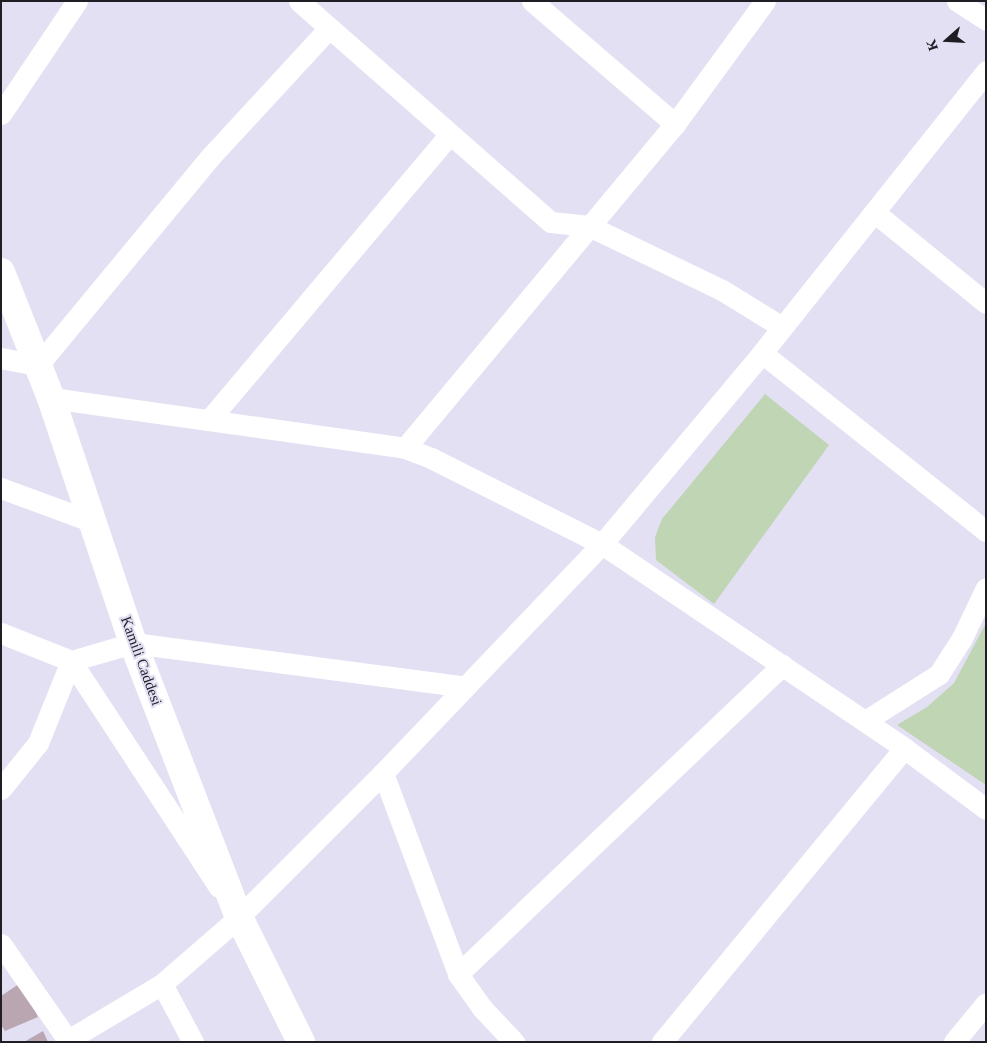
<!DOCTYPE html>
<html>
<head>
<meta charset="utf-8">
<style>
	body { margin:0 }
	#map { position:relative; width:987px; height:1043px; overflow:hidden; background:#e3e0f4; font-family:"Times New Roman",serif }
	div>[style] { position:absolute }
	.green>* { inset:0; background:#bfd5b4 }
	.building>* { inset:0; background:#b9a6b1 }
	.street>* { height:21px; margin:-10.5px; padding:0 10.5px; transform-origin:10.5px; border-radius:10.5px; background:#fff }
	.secondary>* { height:28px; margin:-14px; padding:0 14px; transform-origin:14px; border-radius:14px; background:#fff }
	span { translate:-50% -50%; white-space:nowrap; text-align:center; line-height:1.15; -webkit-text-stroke:4px #e3e0f4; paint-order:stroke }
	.street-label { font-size:15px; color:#1f1e25 }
	.frame { position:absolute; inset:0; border:2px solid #1f1e25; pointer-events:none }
	.north { position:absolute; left:922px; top:15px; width:50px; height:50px; -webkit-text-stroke:4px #e3e0f4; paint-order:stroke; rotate:251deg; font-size:14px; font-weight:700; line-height:20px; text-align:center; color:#1f1e25 }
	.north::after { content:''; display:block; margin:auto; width:18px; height:22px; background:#1f1e25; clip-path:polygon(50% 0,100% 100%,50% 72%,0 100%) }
</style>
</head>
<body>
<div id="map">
	<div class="green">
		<i style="clip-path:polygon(765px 394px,829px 445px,714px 604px,656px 560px,655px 537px,662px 519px)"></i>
		<i style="clip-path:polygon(986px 623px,986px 785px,897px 725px,927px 707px,954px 683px)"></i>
	</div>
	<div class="building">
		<i style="clip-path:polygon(22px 982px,38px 1017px,5px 1031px,1px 1025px,1px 996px)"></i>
		<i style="clip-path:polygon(43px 1031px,48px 1042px,24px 1042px)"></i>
	</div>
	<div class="street">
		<i style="left:299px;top:1px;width:335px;rotate:41.3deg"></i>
		<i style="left:551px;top:222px;width:38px;rotate:6deg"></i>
		<i style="left:589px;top:226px;width:148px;rotate:25.7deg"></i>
		<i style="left:722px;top:290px;width:70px;rotate:31.7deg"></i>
		<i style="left:532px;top:1px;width:189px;rotate:40.7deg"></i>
		<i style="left:957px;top:1px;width:35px;rotate:33deg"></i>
		<i style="left:1px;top:114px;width:136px;rotate:-56.1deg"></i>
		<i style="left:874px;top:212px;width:144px;rotate:39.1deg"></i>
		<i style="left:762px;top:353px;width:286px;rotate:38.5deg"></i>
		<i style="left:1px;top:358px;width:38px;rotate:11deg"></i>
		<i style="left:38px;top:365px;width:271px;rotate:-50.4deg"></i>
		<i style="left:211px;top:156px;width:174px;rotate:-47.3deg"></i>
		<i style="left:51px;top:398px;width:358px;rotate:8deg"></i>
		<i style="left:405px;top:448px;width:28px;rotate:21deg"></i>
		<i style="left:431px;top:458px;width:191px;rotate:26.7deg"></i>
		<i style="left:602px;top:544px;width:364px;rotate:34deg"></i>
		<i style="left:904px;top:748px;width:102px;rotate:36.6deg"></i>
		<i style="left:209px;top:420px;width:374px;rotate:-49.9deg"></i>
		<i style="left:405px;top:448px;width:422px;rotate:-50.2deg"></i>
		<i style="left:675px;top:124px;width:152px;rotate:-53.8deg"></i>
		<i style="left:1px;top:488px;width:98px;rotate:20.3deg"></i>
		<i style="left:1px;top:633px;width:75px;rotate:21.8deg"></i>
		<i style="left:71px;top:661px;width:65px;rotate:-16.2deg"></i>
		<i style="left:133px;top:643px;width:335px;rotate:7.5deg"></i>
		<i style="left:71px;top:661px;width:270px;rotate:56.8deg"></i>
		<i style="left:865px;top:721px;width:88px;rotate:-32.4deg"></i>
		<i style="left:939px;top:674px;width:43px;rotate:-57.4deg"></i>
		<i style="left:962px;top:638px;width:55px;rotate:-64.4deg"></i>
		<i style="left:383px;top:773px;width:215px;rotate:69.5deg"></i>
		<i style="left:458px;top:974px;width:42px;rotate:54.8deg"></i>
		<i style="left:482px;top:1008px;width:47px;rotate:46.7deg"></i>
		<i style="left:1px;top:789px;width:59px;rotate:-51.2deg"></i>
		<i style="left:38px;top:743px;width:88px;rotate:-68.1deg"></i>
		<i style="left:1px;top:944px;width:119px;rotate:55.2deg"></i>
		<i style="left:458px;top:974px;width:448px;rotate:-43.6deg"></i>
		<i style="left:162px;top:984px;width:66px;rotate:61.9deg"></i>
		<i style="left:68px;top:1040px;width:109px;rotate:-30.8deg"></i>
		<i style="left:162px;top:984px;width:102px;rotate:-41deg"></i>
		<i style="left:239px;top:917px;width:204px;rotate:-45deg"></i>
		<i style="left:383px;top:773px;width:317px;rotate:-46.3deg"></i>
		<i style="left:602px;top:544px;width:249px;rotate:-50deg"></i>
		<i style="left:762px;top:353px;width:360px;rotate:-51.5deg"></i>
		<i style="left:662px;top:1042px;width:381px;rotate:-50.5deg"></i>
		<i style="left:954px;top:1042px;width:50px;rotate:-50.6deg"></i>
	</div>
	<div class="secondary">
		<i style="left:1px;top:272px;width:136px;rotate:68.4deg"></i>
		<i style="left:51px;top:398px;width:258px;rotate:71.5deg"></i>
		<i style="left:133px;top:643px;width:294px;rotate:68.9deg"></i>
		<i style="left:239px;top:917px;width:140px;rotate:63.6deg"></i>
	</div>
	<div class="street-label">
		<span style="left:141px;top:661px;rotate:70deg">Kamili Caddesi</span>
	</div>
	<div class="frame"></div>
	<div class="north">K</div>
</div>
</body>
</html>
